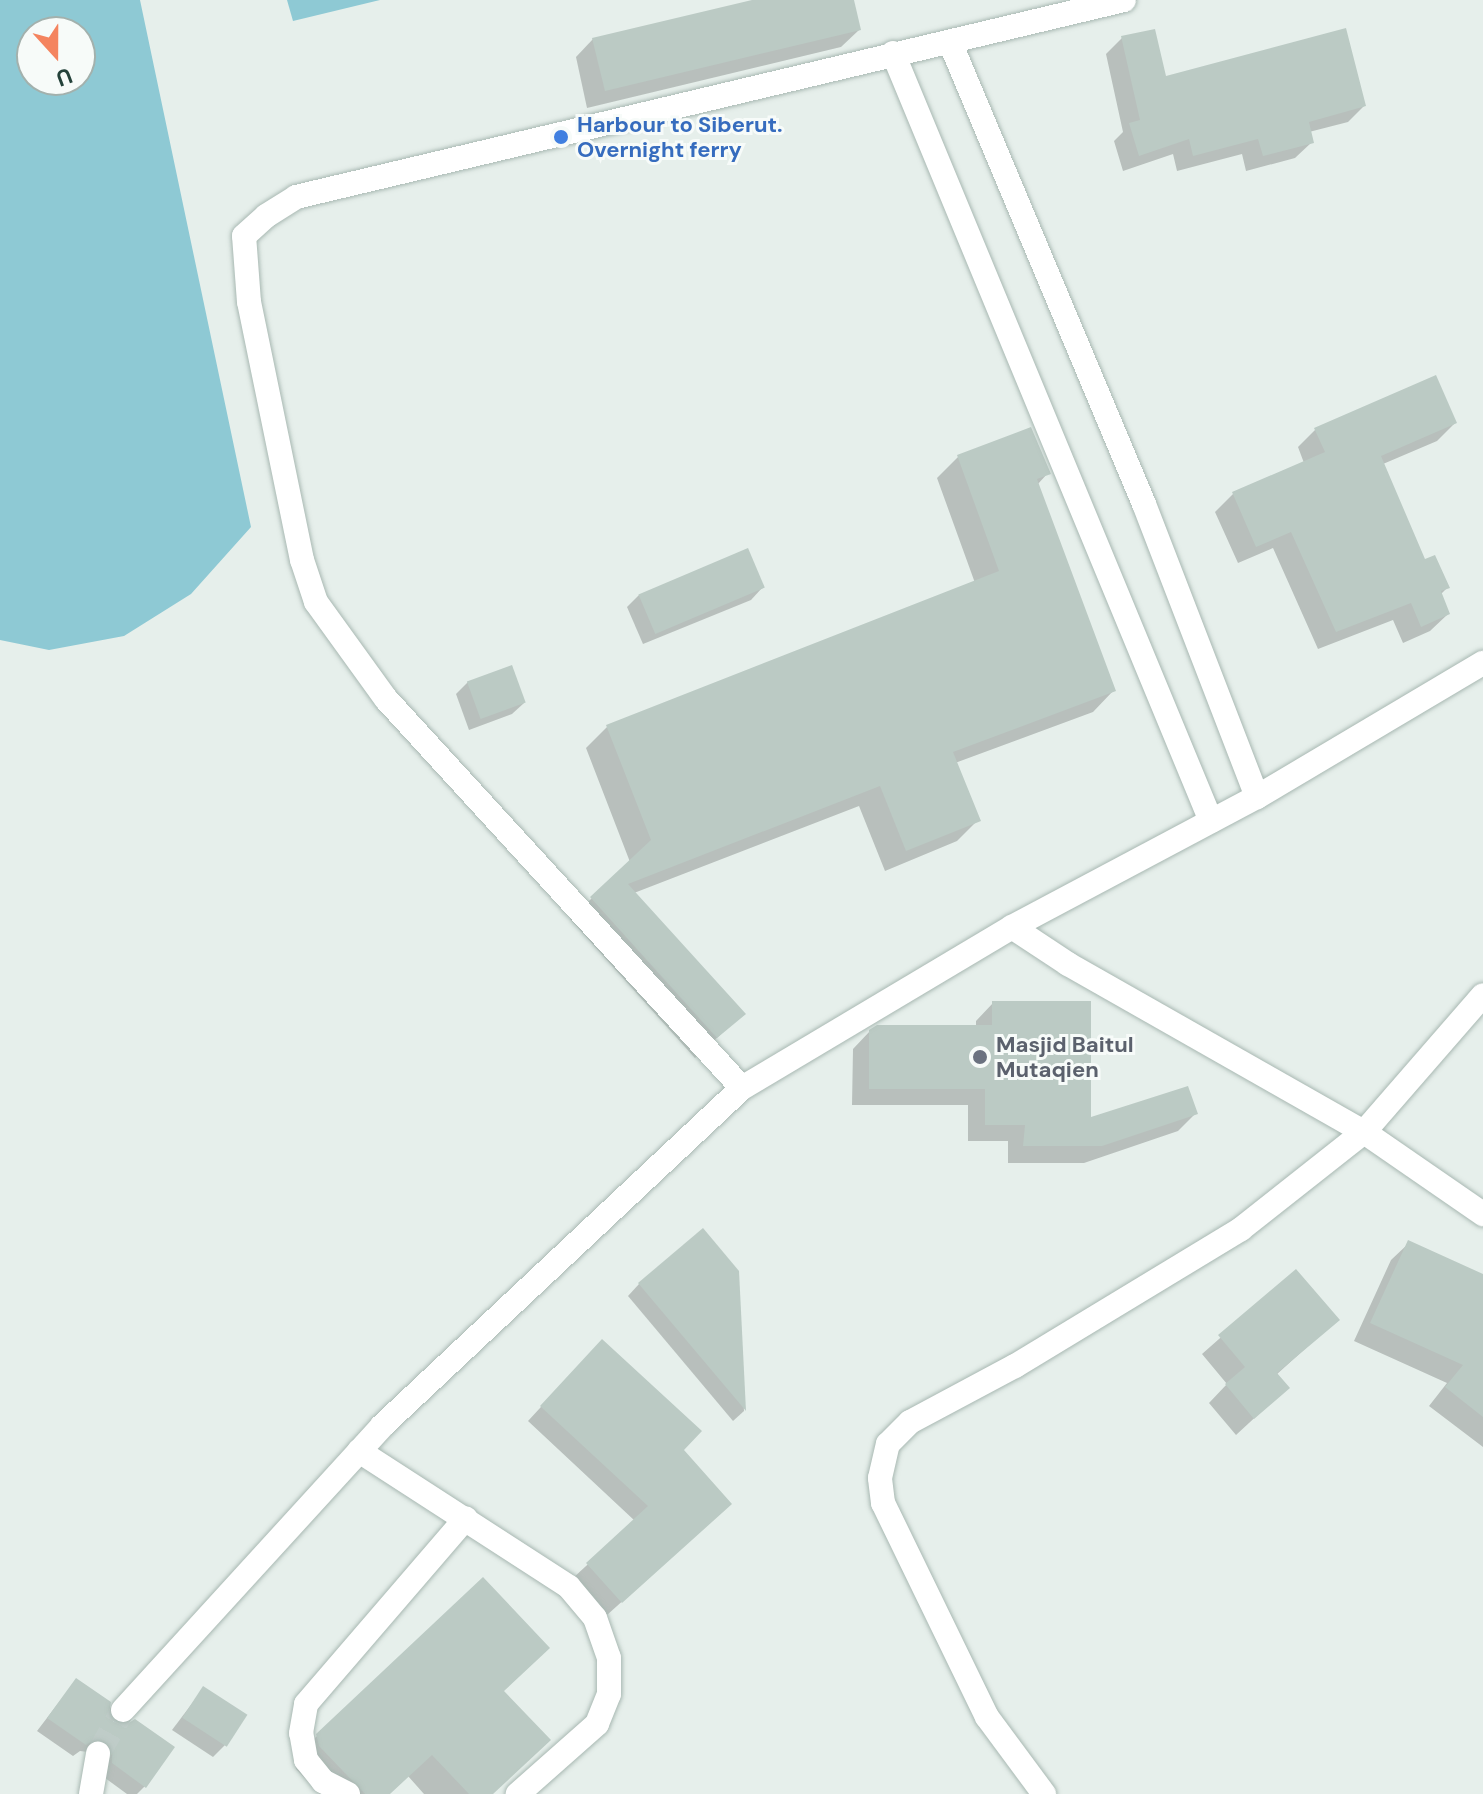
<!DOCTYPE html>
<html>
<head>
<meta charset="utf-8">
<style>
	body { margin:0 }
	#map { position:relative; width:1483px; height:1794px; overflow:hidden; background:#e6efeb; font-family:"DM Sans",sans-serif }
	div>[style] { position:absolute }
	.water>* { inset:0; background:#8ec9d4 }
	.shadow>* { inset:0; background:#0003 }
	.building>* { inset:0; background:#bbcac4; transform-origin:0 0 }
	.street-tunnel>* { height:24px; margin-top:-12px; transform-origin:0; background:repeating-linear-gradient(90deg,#bfccc8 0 24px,transparent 0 36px) }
	.roads { filter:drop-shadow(0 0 2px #a8b8b2) drop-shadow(0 0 2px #a8b8b2) }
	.lane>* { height:24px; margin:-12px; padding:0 12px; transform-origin:12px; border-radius:12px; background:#fff }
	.street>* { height:24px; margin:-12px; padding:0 12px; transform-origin:12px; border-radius:12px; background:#fff }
	.dots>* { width:22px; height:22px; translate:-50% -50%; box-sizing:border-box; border:4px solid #f7fbf9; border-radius:50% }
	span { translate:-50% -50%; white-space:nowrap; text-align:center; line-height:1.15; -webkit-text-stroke:6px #f7fbf9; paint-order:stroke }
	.shop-label { font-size:22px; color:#366cbe; font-weight:700 }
	.left { translate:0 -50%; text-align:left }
	.worship-label { font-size:22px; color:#5b616d; font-weight:700 }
	.north { position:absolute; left:16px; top:16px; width:80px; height:80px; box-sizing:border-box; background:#f7fbf9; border:2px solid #a3b1ad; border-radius:50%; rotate:159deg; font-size:22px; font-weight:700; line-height:32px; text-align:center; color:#24423a }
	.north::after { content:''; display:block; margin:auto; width:28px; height:36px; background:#f4845f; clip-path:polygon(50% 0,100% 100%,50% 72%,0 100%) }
</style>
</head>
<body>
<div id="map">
	<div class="water">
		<i style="clip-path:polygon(evenodd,0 0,140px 0,251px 527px,191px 594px,124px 636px,49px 650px,0 640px,0 0,80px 32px,80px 80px,32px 80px,32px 32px,80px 32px)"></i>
		<i style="clip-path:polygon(287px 0,380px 0,293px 21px)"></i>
	</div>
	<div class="shadow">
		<i style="clip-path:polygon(760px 0,852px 0,859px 30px,841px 47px,587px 108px,576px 57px,593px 39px)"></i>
		<i style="clip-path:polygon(1122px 38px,1164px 78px,1364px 106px,1348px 122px,1309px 132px,1312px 142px,1295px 158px,1246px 171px,1242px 154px,1177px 171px,1173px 154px,1123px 171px,1114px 141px,1123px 132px,1106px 54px)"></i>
		<i style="clip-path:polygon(1455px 423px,1437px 441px,1383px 464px,1424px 561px,1447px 588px,1440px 595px,1448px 614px,1430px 631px,1403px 643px,1393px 620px,1318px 649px,1273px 548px,1238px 563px,1215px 512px,1233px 494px,1304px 463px,1298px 447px,1316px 429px)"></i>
		<i style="clip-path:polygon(958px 457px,1048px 473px,1037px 485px,1114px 690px,1093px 712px,955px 763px,978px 820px,957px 841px,885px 871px,859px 806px,634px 893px,743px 1014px,695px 1058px,570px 919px,630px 862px,586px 748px,607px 727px,975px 583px,937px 478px)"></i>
		<i style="clip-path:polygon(762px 588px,751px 600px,643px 644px,627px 607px,639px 595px)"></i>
		<i style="clip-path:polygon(468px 682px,524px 703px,512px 714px,469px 730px,456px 694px)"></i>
		<i style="clip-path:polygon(993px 1003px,1089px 1120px,1195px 1114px,1178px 1131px,1084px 1163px,1008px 1163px,1008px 1141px,968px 1141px,968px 1105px,852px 1105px,853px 1049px,870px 1031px,976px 1027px,976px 1021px)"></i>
		<i style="clip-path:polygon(1409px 1243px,1483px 1276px,1483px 1447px,1429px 1406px,1447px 1383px,1354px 1341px,1391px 1260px)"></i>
		<i style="clip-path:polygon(737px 1272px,744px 1411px,733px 1421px,628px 1296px,639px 1284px)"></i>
		<i style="clip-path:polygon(1295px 1272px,1337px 1320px,1276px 1375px,1287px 1388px,1236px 1435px,1209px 1403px,1227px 1384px,1202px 1354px)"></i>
		<i style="clip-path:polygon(588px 1356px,681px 1449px,715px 1518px,607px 1615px,573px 1578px,635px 1521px,528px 1421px)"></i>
		<i style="clip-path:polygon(76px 1680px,106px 1714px,145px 1786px,137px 1794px,127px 1794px,101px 1775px,95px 1753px,80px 1751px,73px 1756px,37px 1731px)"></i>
		<i style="clip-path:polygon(203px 1689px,225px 1745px,213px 1757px,172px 1730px)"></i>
		<i style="clip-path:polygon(502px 1692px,492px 1794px,424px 1794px,408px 1776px,389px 1794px,320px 1794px,296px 1769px,294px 1759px,318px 1735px)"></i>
	</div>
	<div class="building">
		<i style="clip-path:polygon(752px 0,854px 0,861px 30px,605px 91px,592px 38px)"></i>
		<i style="clip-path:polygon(1346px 28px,1366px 106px,1309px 122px,1314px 143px,1263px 156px,1258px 139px,1193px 156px,1189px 139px,1139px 156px,1129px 123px,1140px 120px,1121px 36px,1155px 29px,1166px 76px)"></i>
		<i style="clip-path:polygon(1436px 375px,1457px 423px,1381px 456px,1425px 559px,1435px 555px,1450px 588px,1441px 591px,1450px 614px,1421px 627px,1411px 603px,1336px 632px,1291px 532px,1256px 547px,1232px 492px,1325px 452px,1314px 428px)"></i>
		<i style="clip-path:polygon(1031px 427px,1051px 474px,1037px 479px,1116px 691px,953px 752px,981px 821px,906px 851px,880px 786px,628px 884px,746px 1014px,717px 1038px,590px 897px,651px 840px,606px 725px,999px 571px,957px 455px)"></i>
		<i style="left:748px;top:548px;width:43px;height:119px;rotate:67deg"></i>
		<i style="left:512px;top:665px;width:40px;height:48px;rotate:70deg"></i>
		<i style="clip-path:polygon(992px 1001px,1091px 1001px,1091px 1117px,1188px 1086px,1198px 1114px,1102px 1146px,1023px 1146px,1025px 1125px,985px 1125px,985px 1089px,869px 1089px,869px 1030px,877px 1025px,992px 1025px)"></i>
		<i style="clip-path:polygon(703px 1228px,739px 1271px,746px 1411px,638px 1283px)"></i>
		<i style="clip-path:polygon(1408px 1240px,1483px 1274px,1483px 1417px,1445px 1387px,1463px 1365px,1370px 1323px)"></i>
		<i style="clip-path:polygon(1296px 1269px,1340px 1320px,1277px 1373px,1290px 1388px,1254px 1419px,1225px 1384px,1245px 1367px,1218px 1335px)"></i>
		<i style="clip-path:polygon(602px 1339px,702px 1431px,684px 1450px,732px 1504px,622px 1603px,586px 1563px,648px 1506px,540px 1406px)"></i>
		<i style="clip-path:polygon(483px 1577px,550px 1648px,504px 1691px,551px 1740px,493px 1794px,469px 1794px,432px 1755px,390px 1794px,365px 1794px,319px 1746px,316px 1734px)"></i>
		<i style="clip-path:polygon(76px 1678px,111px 1702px,109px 1714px,114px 1722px,127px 1724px,135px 1719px,175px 1747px,146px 1788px,112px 1763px,112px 1750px,107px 1742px,94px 1740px,86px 1745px,47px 1718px)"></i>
		<i style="left:203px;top:1686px;width:53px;height:38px;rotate:33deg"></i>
	</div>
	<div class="street-tunnel">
		<i style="left:98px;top:1754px;width:51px;rotate:-60.4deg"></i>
	</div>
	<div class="roads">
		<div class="lane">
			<i style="left:950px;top:42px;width:501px;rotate:67.22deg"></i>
			<i style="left:1144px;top:504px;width:314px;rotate:68.9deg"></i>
			<i style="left:893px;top:53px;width:831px;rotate:67.51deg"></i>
			<i style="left:742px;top:1088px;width:527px;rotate:-132.46deg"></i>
			<i style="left:386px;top:699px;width:120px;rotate:-125.8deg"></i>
			<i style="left:316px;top:602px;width:44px;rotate:-108.4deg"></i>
			<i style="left:302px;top:560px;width:263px;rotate:-101.6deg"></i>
			<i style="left:249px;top:302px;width:66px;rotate:-94.3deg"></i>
			<i style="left:244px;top:236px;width:30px;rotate:-42deg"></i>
			<i style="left:266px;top:216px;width:36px;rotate:-32deg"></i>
			<i style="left:296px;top:197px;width:851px;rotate:-13.38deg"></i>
			<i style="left:359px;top:1451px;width:250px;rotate:32.9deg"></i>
			<i style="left:569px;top:1587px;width:40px;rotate:50deg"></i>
			<i style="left:595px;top:1618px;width:42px;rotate:70.7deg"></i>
			<i style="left:609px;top:1658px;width:36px;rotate:90deg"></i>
			<i style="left:609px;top:1694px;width:32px;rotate:112deg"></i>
			<i style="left:597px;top:1724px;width:106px;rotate:138.5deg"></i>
			<i style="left:348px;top:1794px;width:28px;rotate:-153deg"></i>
			<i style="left:323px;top:1781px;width:27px;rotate:-129deg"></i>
			<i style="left:306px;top:1760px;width:27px;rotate:-100deg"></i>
			<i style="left:301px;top:1733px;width:29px;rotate:-80deg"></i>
			<i style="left:306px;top:1704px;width:245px;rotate:-49.3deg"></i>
		</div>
		<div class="street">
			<i style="left:1012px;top:927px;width:67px;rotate:33.5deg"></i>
			<i style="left:1068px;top:964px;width:340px;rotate:29.6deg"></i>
			<i style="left:1364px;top:1132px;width:145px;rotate:34.6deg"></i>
			<i style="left:123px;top:1710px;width:384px;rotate:-47.6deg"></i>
			<i style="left:382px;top:1426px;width:494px;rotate:-43.2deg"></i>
			<i style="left:742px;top:1088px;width:314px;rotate:-30.8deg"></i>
			<i style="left:1012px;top:927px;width:277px;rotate:-28deg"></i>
			<i style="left:1257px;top:797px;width:263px;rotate:-30.7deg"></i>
			<i style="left:91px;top:1794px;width:41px;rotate:-80.1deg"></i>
			<i style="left:1044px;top:1794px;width:96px;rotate:-126.5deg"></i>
			<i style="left:987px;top:1717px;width:238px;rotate:-115.9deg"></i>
			<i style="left:883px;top:1503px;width:25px;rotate:-97deg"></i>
			<i style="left:880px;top:1478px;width:35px;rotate:-77deg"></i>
			<i style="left:888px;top:1444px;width:31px;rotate:-45deg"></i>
			<i style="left:910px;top:1422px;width:119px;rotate:-28.1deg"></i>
			<i style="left:1015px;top:1366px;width:264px;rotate:-31.2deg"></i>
			<i style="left:1241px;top:1229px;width:157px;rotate:-38.3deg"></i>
			<i style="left:1364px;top:1132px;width:181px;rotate:-49deg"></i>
		</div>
	</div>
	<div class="dots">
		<i style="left:561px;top:137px;background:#3f7fe0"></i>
		<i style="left:980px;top:1057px;background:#6b7280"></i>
	</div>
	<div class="shop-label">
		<span class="left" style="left:577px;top:137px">Harbour to Siberut.<br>Overnight ferry</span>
	</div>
	<div class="worship-label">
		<span class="left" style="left:996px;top:1057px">Masjid Baitul<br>Mutaqien</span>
	</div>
	<div class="north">U</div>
</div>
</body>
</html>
